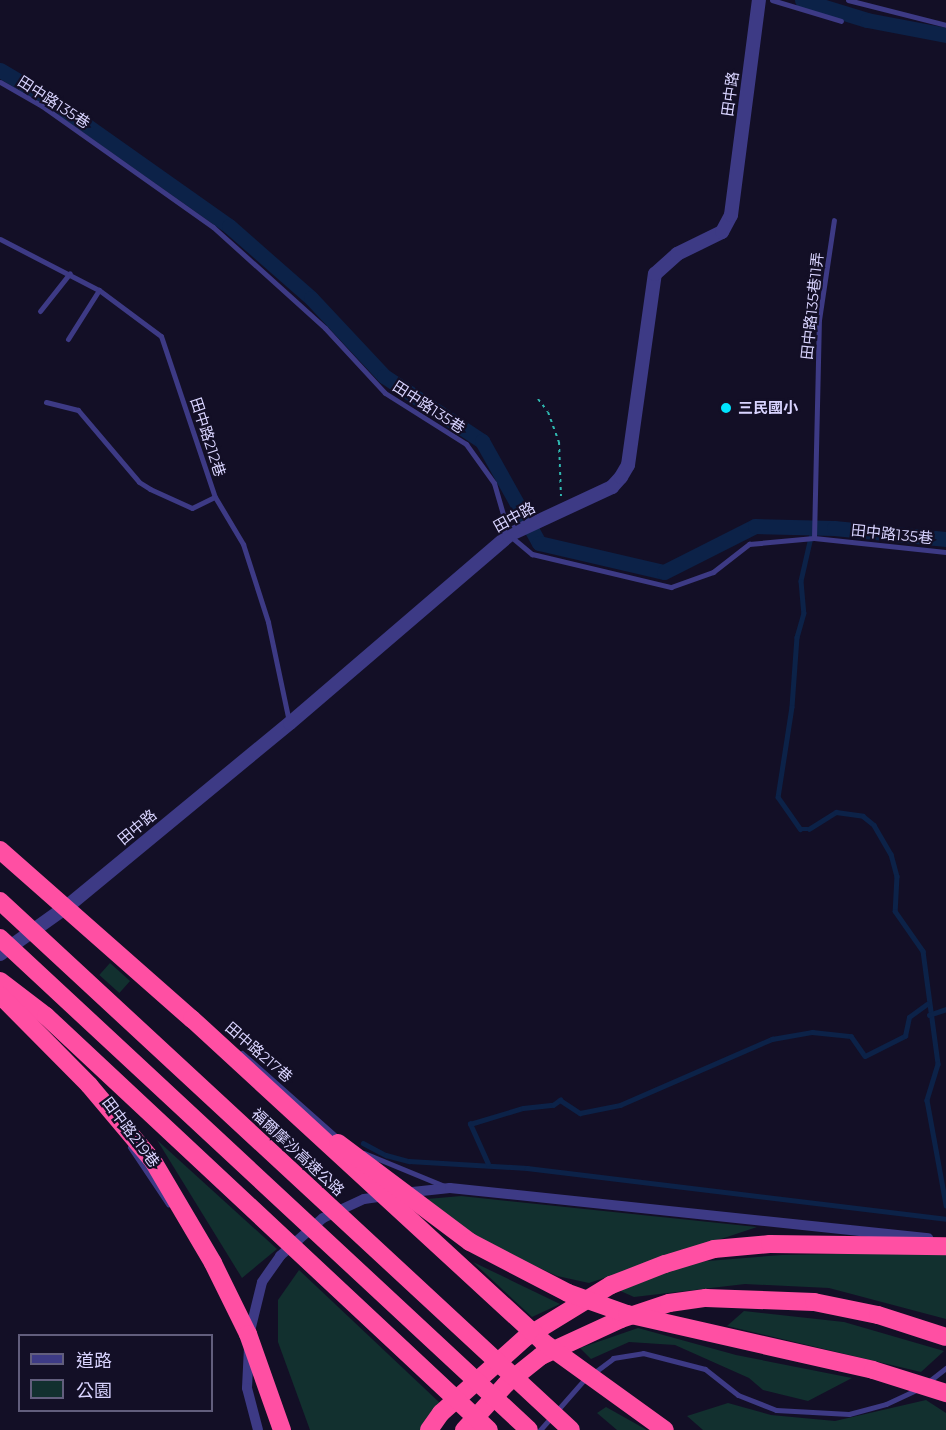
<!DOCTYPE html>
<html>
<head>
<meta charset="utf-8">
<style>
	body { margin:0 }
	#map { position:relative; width:946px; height:1430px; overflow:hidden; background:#130f26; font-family:Montserrat,"Noto Sans TC",sans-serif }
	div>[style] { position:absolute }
	.green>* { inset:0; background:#12302f; transform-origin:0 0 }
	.stream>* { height:4.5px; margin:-2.25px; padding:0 2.25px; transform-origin:2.25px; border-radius:2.25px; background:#0c2248 }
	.canal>* { height:15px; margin:-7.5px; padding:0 7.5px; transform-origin:7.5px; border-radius:7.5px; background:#0c2248 }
	.path>* { height:2px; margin-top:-1px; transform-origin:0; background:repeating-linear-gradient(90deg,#2fb8b0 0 3px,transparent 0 7.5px) }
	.service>* { height:5px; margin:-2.5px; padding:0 2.5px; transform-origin:2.5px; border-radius:2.5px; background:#3d3a85 }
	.minor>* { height:10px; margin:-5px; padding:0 5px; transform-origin:5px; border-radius:5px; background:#3d3a85 }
	.tertiary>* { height:14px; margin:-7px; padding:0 7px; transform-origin:7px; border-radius:7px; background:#3d3a85 }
	.motorway>* { height:18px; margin:-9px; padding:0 9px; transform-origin:9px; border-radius:9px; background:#ff4fa3 }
	.motorway-bridge>* { height:18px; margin:-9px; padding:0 9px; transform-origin:9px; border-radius:9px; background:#ff4fa3 }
	.dots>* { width:16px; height:16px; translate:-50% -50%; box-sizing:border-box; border:3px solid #130f26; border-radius:50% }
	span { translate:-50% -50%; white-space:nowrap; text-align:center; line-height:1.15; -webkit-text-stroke:4.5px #130f26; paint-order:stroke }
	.street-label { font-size:15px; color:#d9d4ff }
	.poi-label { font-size:15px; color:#d9d4ff; font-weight:700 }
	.left { translate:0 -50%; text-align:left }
	.legend { position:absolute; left:18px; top:1334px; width:195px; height:78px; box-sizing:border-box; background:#130f26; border:2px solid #625e7d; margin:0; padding:8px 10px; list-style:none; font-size:18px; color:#d9d4ff }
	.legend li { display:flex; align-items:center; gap:12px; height:30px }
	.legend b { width:30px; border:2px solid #625e7d }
</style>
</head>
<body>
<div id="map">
	<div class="green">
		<i style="left:110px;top:963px;width:27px;height:16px;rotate:42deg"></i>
		<i style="clip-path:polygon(157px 1140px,277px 1249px,242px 1278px)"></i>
		<i style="clip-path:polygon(461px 1196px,757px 1227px,589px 1283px,557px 1276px,485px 1243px,427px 1199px)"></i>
		<i style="clip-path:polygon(946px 1252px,946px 1319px,829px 1288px,745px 1284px,634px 1297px,616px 1289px,695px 1262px,782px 1255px)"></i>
		<i style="clip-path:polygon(473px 1262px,560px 1304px,532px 1317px)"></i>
		<i style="clip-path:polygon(299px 1270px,441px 1404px,423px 1430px,310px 1430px,278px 1342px,278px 1300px)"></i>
		<i style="clip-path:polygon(744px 1311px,844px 1322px,944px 1351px,921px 1372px,727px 1326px)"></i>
		<i style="clip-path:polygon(638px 1328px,736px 1355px,852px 1378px,808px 1401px,763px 1390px,749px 1378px,675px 1345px,629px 1342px,591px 1359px,580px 1348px)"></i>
		<i style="clip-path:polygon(926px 1400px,946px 1413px,946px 1430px,703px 1430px,687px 1416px,728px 1403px,771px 1415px,835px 1421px)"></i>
		<i style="clip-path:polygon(606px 1407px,647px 1430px,617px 1430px,597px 1413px)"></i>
	</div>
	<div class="stream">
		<i style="left:811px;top:537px;width:45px;rotate:102.8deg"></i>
		<i style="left:801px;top:581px;width:32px;rotate:85deg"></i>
		<i style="left:804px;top:613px;width:25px;rotate:106deg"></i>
		<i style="left:797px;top:637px;width:70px;rotate:94.1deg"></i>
		<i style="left:792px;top:707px;width:91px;rotate:98.8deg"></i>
		<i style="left:778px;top:797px;width:39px;rotate:55deg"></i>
		<i style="left:800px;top:829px;width:9px"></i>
		<i style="left:809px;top:829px;width:32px;rotate:-32deg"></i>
		<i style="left:836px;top:812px;width:27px;rotate:8deg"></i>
		<i style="left:863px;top:816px;width:14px;rotate:39deg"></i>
		<i style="left:874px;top:825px;width:34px;rotate:60deg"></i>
		<i style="left:891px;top:854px;width:23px;rotate:75deg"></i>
		<i style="left:897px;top:876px;width:35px;rotate:93deg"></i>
		<i style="left:895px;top:911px;width:49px;rotate:55deg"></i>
		<i style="left:923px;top:951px;width:114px;rotate:82.4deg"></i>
		<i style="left:938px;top:1064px;width:38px;rotate:107deg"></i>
		<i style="left:927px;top:1100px;width:107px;rotate:79.7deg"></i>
		<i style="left:929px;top:1015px;width:18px;rotate:-19deg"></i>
		<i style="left:363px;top:1143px;width:26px;rotate:28deg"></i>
		<i style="left:386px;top:1155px;width:24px;rotate:15deg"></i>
		<i style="left:409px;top:1161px;width:118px;rotate:3.4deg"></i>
		<i style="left:527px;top:1168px;width:422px;rotate:6.9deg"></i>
		<i style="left:488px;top:1164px;width:44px;rotate:-114.2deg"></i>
		<i style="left:470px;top:1124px;width:55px;rotate:-16.8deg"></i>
		<i style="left:523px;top:1108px;width:30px;rotate:-6deg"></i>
		<i style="left:553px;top:1105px;width:9px;rotate:-36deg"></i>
		<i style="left:560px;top:1100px;width:24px;rotate:33deg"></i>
		<i style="left:580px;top:1113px;width:41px;rotate:-11.3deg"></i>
		<i style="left:620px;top:1105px;width:166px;rotate:-23.5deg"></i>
		<i style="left:772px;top:1039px;width:41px;rotate:-9.9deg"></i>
		<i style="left:812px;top:1032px;width:39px;rotate:6deg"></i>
		<i style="left:851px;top:1036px;width:24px;rotate:55deg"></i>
		<i style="left:865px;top:1056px;width:45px;rotate:-26.6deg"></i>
		<i style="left:905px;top:1036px;width:19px;rotate:-78deg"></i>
		<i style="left:909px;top:1017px;width:22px;rotate:-36deg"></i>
	</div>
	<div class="canal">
		<i style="left:802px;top:0;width:68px;rotate:17.1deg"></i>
		<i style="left:867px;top:20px;width:80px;rotate:10.8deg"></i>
		<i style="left:0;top:70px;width:57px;rotate:30.6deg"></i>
		<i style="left:49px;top:99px;width:220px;rotate:35.2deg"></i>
		<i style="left:229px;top:226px;width:109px;rotate:41.3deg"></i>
		<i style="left:311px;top:298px;width:107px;rotate:46.9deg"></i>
		<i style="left:384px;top:376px;width:118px;rotate:33.6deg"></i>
		<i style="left:482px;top:441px;width:117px;rotate:60.8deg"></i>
		<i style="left:539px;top:543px;width:128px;rotate:13.1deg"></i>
		<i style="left:664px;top:572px;width:102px;rotate:-26.8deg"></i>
		<i style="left:755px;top:526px;width:79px;rotate:1.5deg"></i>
		<i style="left:834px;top:528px;width:113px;rotate:5.6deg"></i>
	</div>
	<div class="path">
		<i style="left:538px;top:399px;width:16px;rotate:52deg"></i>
		<i style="left:548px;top:412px;width:32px;rotate:70deg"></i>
		<i style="left:559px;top:442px;width:54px;rotate:87.9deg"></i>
	</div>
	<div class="service">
		<i style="left:772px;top:0;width:72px;rotate:16.9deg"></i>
		<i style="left:848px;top:0;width:101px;rotate:14.3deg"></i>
		<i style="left:0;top:82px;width:48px;rotate:29.7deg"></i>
		<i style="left:42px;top:106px;width:209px;rotate:35.3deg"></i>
		<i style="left:213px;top:227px;width:151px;rotate:42deg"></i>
		<i style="left:325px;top:328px;width:88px;rotate:47.3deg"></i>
		<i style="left:385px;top:393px;width:96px;rotate:32.2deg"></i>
		<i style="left:466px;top:444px;width:48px;rotate:54.3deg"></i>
		<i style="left:494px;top:483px;width:54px;rotate:73.9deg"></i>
		<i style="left:509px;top:535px;width:30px;rotate:40deg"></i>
		<i style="left:532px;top:554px;width:143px;rotate:13.4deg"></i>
		<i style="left:671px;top:587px;width:45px;rotate:-19.7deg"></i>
		<i style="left:713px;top:572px;width:46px;rotate:-37.9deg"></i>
		<i style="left:749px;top:544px;width:65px;rotate:-5.3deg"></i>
		<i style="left:814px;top:538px;width:133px;rotate:6.1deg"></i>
		<i style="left:0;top:239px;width:111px;rotate:27.3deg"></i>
		<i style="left:99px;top:290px;width:77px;rotate:36.6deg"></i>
		<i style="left:161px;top:336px;width:170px;rotate:71.5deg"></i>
		<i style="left:215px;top:497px;width:55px;rotate:59.2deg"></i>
		<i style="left:243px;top:544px;width:82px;rotate:72.2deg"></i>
		<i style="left:268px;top:622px;width:102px;rotate:78.1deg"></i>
		<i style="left:40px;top:311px;width:48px;rotate:-51.7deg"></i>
		<i style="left:68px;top:339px;width:58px;rotate:-57.7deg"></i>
		<i style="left:46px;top:402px;width:33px;rotate:14deg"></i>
		<i style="left:78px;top:410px;width:94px;rotate:49.7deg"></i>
		<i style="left:139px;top:482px;width:13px;rotate:32deg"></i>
		<i style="left:150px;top:489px;width:46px;rotate:24.3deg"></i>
		<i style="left:192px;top:508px;width:25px;rotate:-26deg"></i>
		<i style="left:814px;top:538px;width:218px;rotate:-88.7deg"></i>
		<i style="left:819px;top:320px;width:101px;rotate:-81.5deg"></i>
		<i style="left:242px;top:1053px;width:128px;rotate:41.5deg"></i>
		<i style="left:130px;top:1147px;width:69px;rotate:56.3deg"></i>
		<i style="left:364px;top:1153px;width:87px;rotate:22.4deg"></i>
		<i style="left:928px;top:1382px;width:23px;rotate:-38deg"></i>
		<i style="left:540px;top:1430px;width:65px;rotate:-48.7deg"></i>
		<i style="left:583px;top:1381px;width:38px;rotate:-37deg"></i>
		<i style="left:613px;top:1358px;width:30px;rotate:-9deg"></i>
		<i style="left:643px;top:1353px;width:64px;rotate:14.5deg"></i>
		<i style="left:705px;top:1369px;width:42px;rotate:38.2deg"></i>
		<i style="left:738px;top:1395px;width:41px;rotate:21.5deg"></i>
		<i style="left:776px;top:1410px;width:73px;rotate:3.1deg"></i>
		<i style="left:849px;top:1414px;width:38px;rotate:-15deg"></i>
		<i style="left:886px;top:1404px;width:35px;rotate:-25deg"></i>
	</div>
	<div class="minor">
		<i style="left:403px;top:1193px;width:47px;rotate:-6.1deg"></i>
		<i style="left:450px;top:1188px;width:481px;rotate:6deg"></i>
		<i style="left:250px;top:1331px;width:50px;rotate:-76.2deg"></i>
		<i style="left:262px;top:1282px;width:32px;rotate:-55deg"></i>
		<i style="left:280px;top:1256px;width:57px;rotate:-41.5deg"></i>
		<i style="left:323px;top:1218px;width:45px;rotate:-24.9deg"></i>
		<i style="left:364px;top:1199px;width:21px;rotate:-8deg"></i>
		<i style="left:249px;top:1347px;width:41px;rotate:92.8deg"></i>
		<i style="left:247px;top:1388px;width:43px;rotate:75.3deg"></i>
	</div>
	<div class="tertiary">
		<i style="left:0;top:954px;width:85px;rotate:-35.4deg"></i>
		<i style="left:69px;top:905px;width:286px;rotate:-39.5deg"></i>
		<i style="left:290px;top:723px;width:289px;rotate:-40.6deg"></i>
		<i style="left:509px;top:535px;width:114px;rotate:-25deg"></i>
		<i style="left:612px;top:487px;width:13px;rotate:-48deg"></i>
		<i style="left:621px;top:477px;width:14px;rotate:-60deg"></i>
		<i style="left:628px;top:465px;width:193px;rotate:-82deg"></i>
		<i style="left:655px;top:274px;width:30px;rotate:-42deg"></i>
		<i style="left:677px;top:254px;width:50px;rotate:-26.1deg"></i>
		<i style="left:722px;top:232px;width:19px;rotate:-62deg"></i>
		<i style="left:731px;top:215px;width:217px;rotate:-82.6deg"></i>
	</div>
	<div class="motorway">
		<i style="left:429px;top:1430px;width:21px;rotate:-55deg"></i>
		<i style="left:441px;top:1413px;width:114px;rotate:-41.8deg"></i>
		<i style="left:526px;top:1337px;width:100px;rotate:-31.5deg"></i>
		<i style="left:611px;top:1285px;width:58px;rotate:-21.3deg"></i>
		<i style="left:665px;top:1264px;width:51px;rotate:-17deg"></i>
		<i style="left:714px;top:1249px;width:56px;rotate:-5.1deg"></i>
		<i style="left:770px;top:1244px;width:176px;rotate:0.7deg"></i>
		<i style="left:464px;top:1430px;width:62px;rotate:-47.6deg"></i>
		<i style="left:506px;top:1384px;width:45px;rotate:-38.7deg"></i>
		<i style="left:541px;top:1356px;width:88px;rotate:-24.8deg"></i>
		<i style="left:621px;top:1319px;width:51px;rotate:-18.4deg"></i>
		<i style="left:669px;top:1303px;width:37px;rotate:-8deg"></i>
		<i style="left:706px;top:1298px;width:108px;rotate:2.1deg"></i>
		<i style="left:814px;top:1302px;width:65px;rotate:11.5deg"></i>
		<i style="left:878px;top:1315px;width:71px;rotate:17.9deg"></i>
	</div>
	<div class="motorway-bridge">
		<i style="left:0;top:850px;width:256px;rotate:41.4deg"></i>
		<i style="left:192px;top:1019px;width:477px;rotate:42.6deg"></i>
		<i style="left:543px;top:1342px;width:150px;rotate:35.8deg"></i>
		<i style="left:0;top:901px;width:778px;rotate:42.81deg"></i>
		<i style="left:0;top:938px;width:722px;rotate:42.92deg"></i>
		<i style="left:0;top:981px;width:58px;rotate:37.3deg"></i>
		<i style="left:46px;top:1016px;width:606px;rotate:43.06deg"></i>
		<i style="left:0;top:995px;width:127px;rotate:45.3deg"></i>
		<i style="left:89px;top:1085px;width:99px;rotate:49.9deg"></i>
		<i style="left:153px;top:1161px;width:118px;rotate:59.5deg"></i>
		<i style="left:213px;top:1263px;width:79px;rotate:63.8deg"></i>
		<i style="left:248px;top:1334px;width:102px;rotate:70.5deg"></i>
		<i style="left:338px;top:1143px;width:165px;rotate:36.9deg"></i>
		<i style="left:470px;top:1242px;width:110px;rotate:27.5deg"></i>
		<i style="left:568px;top:1293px;width:63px;rotate:19.6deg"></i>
		<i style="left:627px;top:1314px;width:252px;rotate:12.8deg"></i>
		<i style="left:873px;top:1370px;width:77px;rotate:17.5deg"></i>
	</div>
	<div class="dots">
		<i style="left:726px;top:408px;background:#00e5ff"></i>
	</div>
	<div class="street-label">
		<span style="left:730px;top:94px;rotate:-82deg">田中路</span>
		<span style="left:54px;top:102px;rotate:33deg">田中路135巷</span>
		<span style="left:812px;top:306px;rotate:-84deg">田中路135巷11弄</span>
		<span style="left:429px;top:407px;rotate:33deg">田中路135巷</span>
		<span style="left:208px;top:437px;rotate:72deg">田中路212巷</span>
		<span style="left:514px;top:517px;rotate:-29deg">田中路</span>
		<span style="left:892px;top:534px;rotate:6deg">田中路135巷</span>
		<span style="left:137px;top:827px;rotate:-40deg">田中路</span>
		<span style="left:259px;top:1052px;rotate:41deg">田中路217巷</span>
		<span style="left:131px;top:1132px;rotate:53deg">田中路219巷</span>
		<span style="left:298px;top:1152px;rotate:43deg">福爾摩沙高速公路</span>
	</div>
	<div class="poi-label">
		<span class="left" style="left:738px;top:408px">三民國小</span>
	</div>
	<ul class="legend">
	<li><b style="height:8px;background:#3d3a85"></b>道路</li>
	<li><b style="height:16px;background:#12302f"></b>公園</li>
	</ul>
</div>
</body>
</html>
